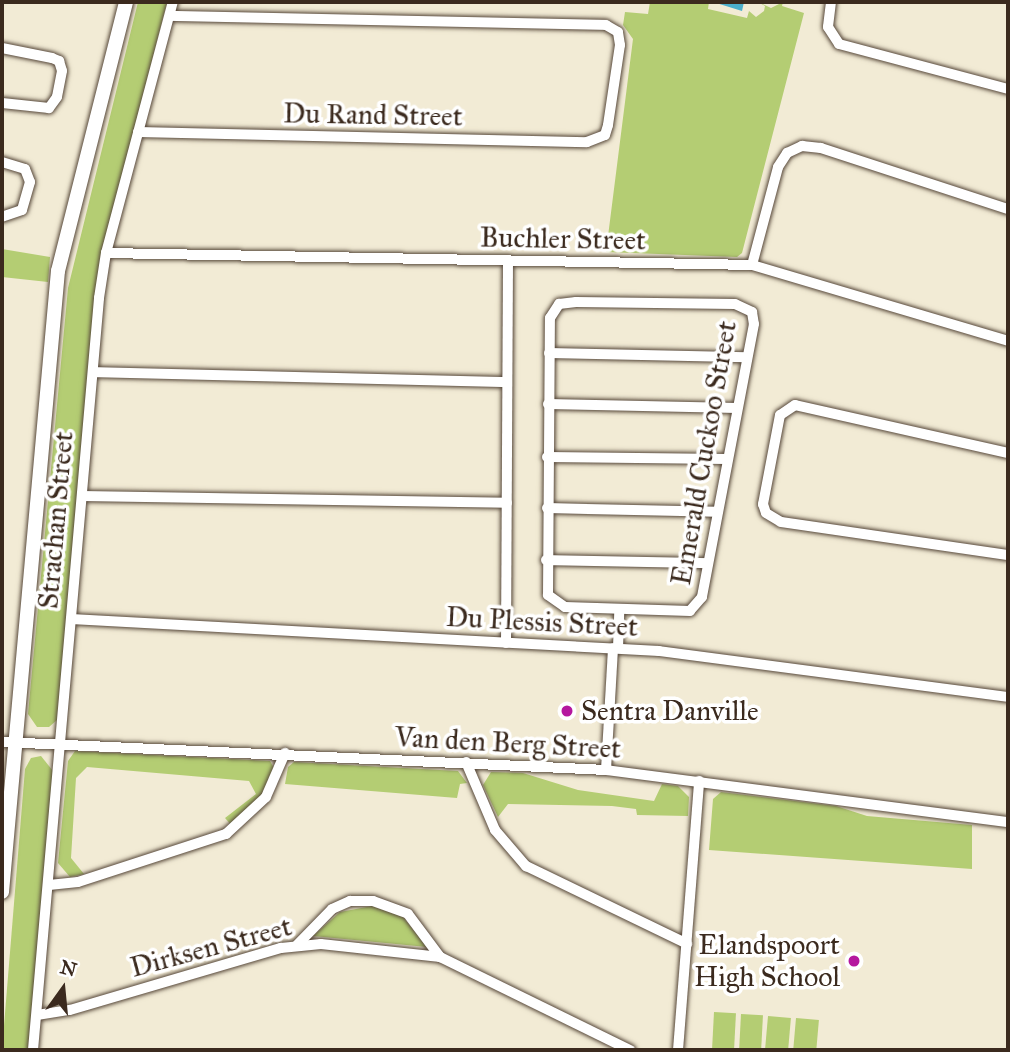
<!DOCTYPE html>
<html>
<head>
<meta charset="utf-8">
<style>
	body { margin:0 }
	#map { position:relative; width:1010px; height:1052px; overflow:hidden; background:#f2ebd5; font-family:"IM FELL Great Primer",serif }
	div>[style] { position:absolute }
	.green>* { inset:0; background:#b4cd73; transform-origin:0 0 }
	.water>* { inset:0; background:#4baeca }
	.roads { filter:drop-shadow(0 0 2px #564739) drop-shadow(0 0 2px #564739) }
	.minor>* { height:10px; margin:-5px; padding:0 5px; transform-origin:5px; border-radius:5px; background:#fff }
	.tertiary>* { height:14px; margin:-7px; padding:0 7px; transform-origin:7px; border-radius:7px; background:#fff }
	.dots>* { width:19px; height:19px; translate:-50% -50%; box-sizing:border-box; border:4px solid #fff; border-radius:50% }
	span { translate:-50% -50%; white-space:nowrap; text-align:center; line-height:1.15; -webkit-text-stroke:7px #fff; paint-order:stroke }
	.street-label { font-size:28px; color:#3b2a1e }
	.poi-label { font-size:28px; color:#3b2a1e }
	.left { translate:0 -50%; text-align:left }
	.right { translate:-100% -50%; text-align:right }
	.frame { position:absolute; inset:0; border:4px solid #3b2a1e; pointer-events:none }
	.north { position:absolute; left:28px; top:954px; width:70px; height:70px; -webkit-text-stroke:5px #fff; paint-order:stroke; rotate:15deg; font-size:19px; font-weight:700; line-height:28px; text-align:center; color:#3b2a1e }
	.north::after { content:''; display:block; margin:auto; width:24px; height:32px; background:#3b2a1e; clip-path:polygon(50% 0,100% 100%,50% 72%,0 100%) }
</style>
</head>
<body>
<div id="map">
	<div class="green">
		<i style="clip-path:polygon(138px 2px,167px 2px,102px 254px,57px 720px,49px 727px,37px 727px,28px 714px,68px 288px)"></i>
		<i style="clip-path:polygon(650px 2px,709px 2px,708px 9px,747px 18px,749px 11px,756px 17px,764px 11px,765px 6px,758px 2px,771px 8px,783px 2px,782px 6px,804px 13px,742px 253px,737px 257px,606px 252px,633px 39px,623px 25px,625px 12px,648px 14px)"></i>
		<i style="clip-path:polygon(2px 249px,50px 257px,48px 282px,2px 277px)"></i>
		<i style="clip-path:polygon(75px 751px,270px 761px,274px 768px,265px 792px,232px 826px,225px 818px,256px 794px,249px 781px,87px 767px,76px 778px,71px 858px,84px 874px,70px 877px,58px 863px,68px 761px)"></i>
		<i style="clip-path:polygon(41px 756px,53px 771px,28px 1050px,2px 1050px,25px 769px,31px 758px)"></i>
		<i style="clip-path:polygon(294px 762px,458px 771px,467px 783px,460px 784px,457px 798px,285px 784px,288px 767px)"></i>
		<i style="clip-path:polygon(491px 772px,523px 773px,578px 790px,654px 801px,662px 784px,678px 786px,689px 797px,688px 816px,637px 815px,636px 809px,612px 806px,508px 804px,498px 817px,483px 785px)"></i>
		<i style="clip-path:polygon(721px 792px,836px 806px,867px 816px,972px 825px,972px 869px,709px 850px,713px 799px)"></i>
		<i style="clip-path:polygon(372px 906px,403px 917px,427px 947px,313px 936px,340px 912px)"></i>
		<i style="left:714px;top:1012px;width:22px;height:38px;rotate:3deg"></i>
		<i style="left:741px;top:1014px;width:22px;height:36px;rotate:3deg"></i>
		<i style="left:768px;top:1016px;width:23px;height:34px;rotate:5deg"></i>
		<i style="left:796px;top:1018px;width:23px;height:32px;rotate:5deg"></i>
	</div>
	<div class="water">
		<i style="clip-path:polygon(713px 2px,744px 2px,742px 11px)"></i>
	</div>
	<div class="roads">
		<div class="minor">
			<i style="left:831px;top:2px;width:25px;rotate:97deg"></i>
			<i style="left:828px;top:27px;width:20px;rotate:57deg"></i>
			<i style="left:839px;top:44px;width:175px;rotate:14.9deg"></i>
			<i style="left:2px;top:48px;width:51px;rotate:11.3deg"></i>
			<i style="left:52px;top:58px;width:8px;rotate:23deg"></i>
			<i style="left:59px;top:61px;width:10px;rotate:73deg"></i>
			<i style="left:62px;top:71px;width:26px;rotate:101deg"></i>
			<i style="left:57px;top:97px;width:14px;rotate:126deg"></i>
			<i style="left:49px;top:108px;width:47px;rotate:-173.9deg"></i>
			<i style="left:138px;top:132px;width:449px;rotate:1.3deg"></i>
			<i style="left:587px;top:142px;width:19px;rotate:-21deg"></i>
			<i style="left:605px;top:135px;width:10px;rotate:-73deg"></i>
			<i style="left:608px;top:125px;width:81px;rotate:-81.5deg"></i>
			<i style="left:620px;top:45px;width:13px;rotate:-99deg"></i>
			<i style="left:618px;top:32px;width:14px;rotate:-150deg"></i>
			<i style="left:606px;top:25px;width:436px;rotate:-178.8deg"></i>
			<i style="left:2px;top:162px;width:24px;rotate:17deg"></i>
			<i style="left:25px;top:169px;width:14px;rotate:69deg"></i>
			<i style="left:30px;top:182px;width:29px;rotate:106deg"></i>
			<i style="left:22px;top:210px;width:21px;rotate:161deg"></i>
			<i style="left:106px;top:253px;width:646px;rotate:1.06deg"></i>
			<i style="left:752px;top:265px;width:267px;rotate:16.5deg"></i>
			<i style="left:752px;top:265px;width:101px;rotate:-75.1deg"></i>
			<i style="left:778px;top:167px;width:17px;rotate:-57deg"></i>
			<i style="left:787px;top:153px;width:17px;rotate:-25deg"></i>
			<i style="left:802px;top:146px;width:19px;rotate:6deg"></i>
			<i style="left:821px;top:148px;width:197px;rotate:18.1deg"></i>
			<i style="left:576px;top:302px;width:159px;rotate:0.7deg"></i>
			<i style="left:735px;top:304px;width:19px;rotate:25deg"></i>
			<i style="left:752px;top:312px;width:12px;rotate:81deg"></i>
			<i style="left:754px;top:324px;width:278px;rotate:100.8deg"></i>
			<i style="left:702px;top:597px;width:18px;rotate:131deg"></i>
			<i style="left:690px;top:611px;width:125px;rotate:-178.2deg"></i>
			<i style="left:565px;top:607px;width:21px;rotate:-145deg"></i>
			<i style="left:548px;top:595px;width:277px;rotate:-89.6deg"></i>
			<i style="left:550px;top:318px;width:17px;rotate:-57deg"></i>
			<i style="left:559px;top:304px;width:17px;rotate:-7deg"></i>
			<i style="left:549px;top:353px;width:198px;rotate:1.2deg"></i>
			<i style="left:94px;top:372px;width:413px;rotate:1.4deg"></i>
			<i style="left:548px;top:404px;width:189px;rotate:1.2deg"></i>
			<i style="left:1008px;top:453px;width:218px;rotate:-167.3deg"></i>
			<i style="left:795px;top:405px;width:18px;rotate:146deg"></i>
			<i style="left:780px;top:415px;width:91px;rotate:100.8deg"></i>
			<i style="left:763px;top:504px;width:9px;rotate:72deg"></i>
			<i style="left:766px;top:513px;width:17px;rotate:31deg"></i>
			<i style="left:781px;top:522px;width:229px;rotate:8.3deg"></i>
			<i style="left:547px;top:457px;width:180px;rotate:0.6deg"></i>
			<i style="left:82px;top:496px;width:425px;rotate:0.9deg"></i>
			<i style="left:547px;top:508px;width:170px;rotate:1.3deg"></i>
			<i style="left:546px;top:560px;width:162px;rotate:1.1deg"></i>
			<i style="left:71px;top:619px;width:589px;rotate:3.12deg"></i>
			<i style="left:659px;top:651px;width:352px;rotate:7.5deg"></i>
			<i style="left:506px;top:643px;width:381px;rotate:-89.7deg"></i>
			<i style="left:618px;top:648px;width:37px;rotate:-88deg"></i>
			<i style="left:2px;top:742px;width:605px;rotate:2.65deg"></i>
			<i style="left:606px;top:770px;width:405px;rotate:7.4deg"></i>
			<i style="left:466px;top:762px;width:74px;rotate:66.9deg"></i>
			<i style="left:495px;top:830px;width:48px;rotate:49.3deg"></i>
			<i style="left:526px;top:866px;width:179px;rotate:25.8deg"></i>
			<i style="left:606px;top:770px;width:122px;rotate:-86.7deg"></i>
			<i style="left:49px;top:885px;width:29px;rotate:-6deg"></i>
			<i style="left:78px;top:882px;width:156px;rotate:-18deg"></i>
			<i style="left:226px;top:834px;width:54px;rotate:-42.8deg"></i>
			<i style="left:266px;top:797px;width:48px;rotate:-66.6deg"></i>
			<i style="left:297px;top:945px;width:50px;rotate:-45.8deg"></i>
			<i style="left:332px;top:909px;width:20px;rotate:-24deg"></i>
			<i style="left:350px;top:901px;width:23px"></i>
			<i style="left:373px;top:901px;width:37px;rotate:20deg"></i>
			<i style="left:408px;top:914px;width:54px;rotate:53.3deg"></i>
			<i style="left:37px;top:1015px;width:33px;rotate:-9deg"></i>
			<i style="left:70px;top:1010px;width:220px;rotate:-16.4deg"></i>
			<i style="left:281px;top:948px;width:40px;rotate:-5.7deg"></i>
			<i style="left:321px;top:944px;width:120px;rotate:6.2deg"></i>
			<i style="left:440px;top:957px;width:212px;rotate:26.1deg"></i>
			<i style="left:33px;top:1050px;width:755px;rotate:-84.98deg"></i>
			<i style="left:99px;top:298px;width:46px;rotate:-81.2deg"></i>
			<i style="left:106px;top:253px;width:260px;rotate:-75.1deg"></i>
			<i style="left:678px;top:1050px;width:270px;rotate:-85.5deg"></i>
		</div>
		<div class="tertiary">
			<i style="left:2px;top:892px;width:624px;rotate:-84.85deg"></i>
			<i style="left:58px;top:271px;width:277px;rotate:-75.8deg"></i>
		</div>
	</div>
	<div class="dots">
		<i style="left:567px;top:711px;background:#b5179e"></i>
		<i style="left:854px;top:961px;background:#b5179e"></i>
	</div>
	<div class="street-label">
		<span style="left:373px;top:115px;rotate:1deg">Du Rand Street</span>
		<span style="left:563px;top:239px;rotate:1deg">Buchler Street</span>
		<span style="left:704px;top:453px;rotate:-80deg">Emerald Cuckoo Street</span>
		<span style="left:56px;top:520px;rotate:-85deg">Strachan Street</span>
		<span style="left:542px;top:622px;rotate:3deg">Du Plessis Street</span>
		<span style="left:508px;top:743px;rotate:3deg">Van den Berg Street</span>
		<span style="left:211px;top:947px;rotate:-15deg">Dirksen Street</span>
	</div>
	<div class="poi-label">
		<span class="left" style="left:581px;top:711px">Sentra Danville</span>
		<span class="right" style="left:840px;top:961px">Elandspoort<br>High School</span>
	</div>
	<div class="frame"></div>
	<div class="north">N</div>
</div>
</body>
</html>
